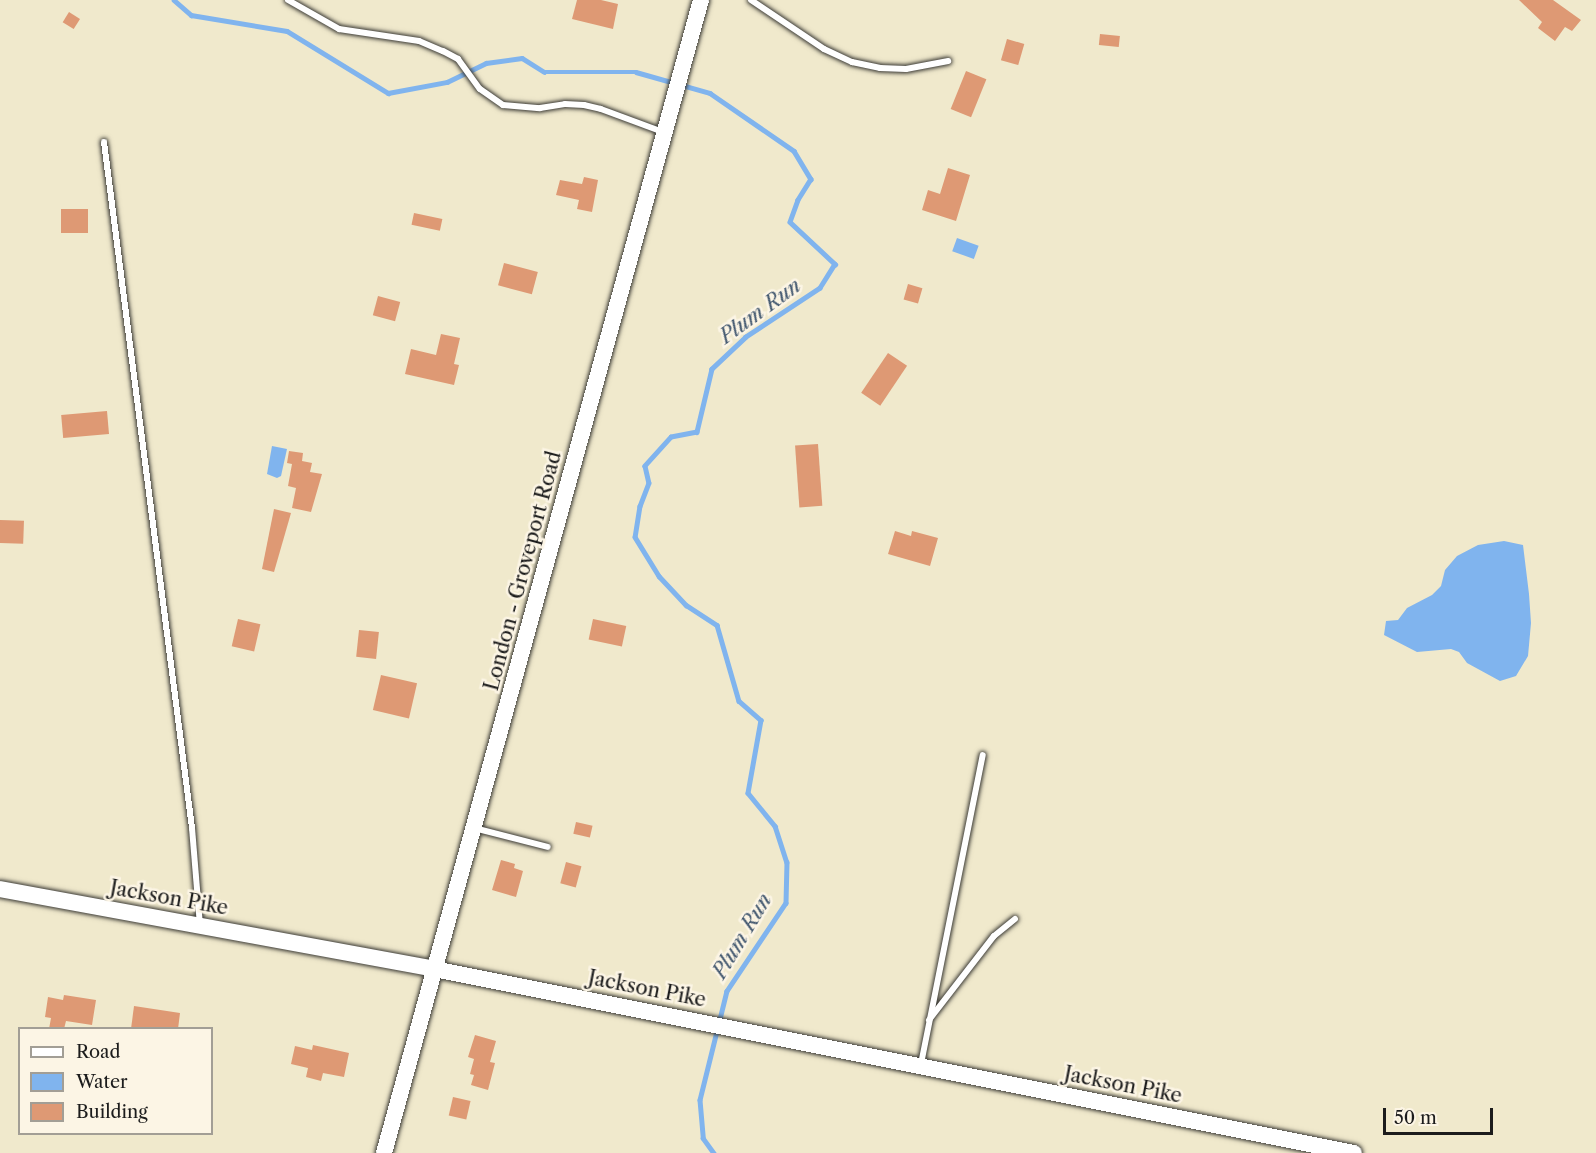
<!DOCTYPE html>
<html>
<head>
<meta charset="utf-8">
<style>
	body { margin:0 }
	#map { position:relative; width:1596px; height:1153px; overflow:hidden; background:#f0e9cc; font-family:"Libre Caslon Text",serif }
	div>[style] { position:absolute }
	.water>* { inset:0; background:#80b4ee; transform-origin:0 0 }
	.stream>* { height:4.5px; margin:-2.25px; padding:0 2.25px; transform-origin:2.25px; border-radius:2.25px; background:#80b4ee }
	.building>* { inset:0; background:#de9974; transform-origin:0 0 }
	.roads { filter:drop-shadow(0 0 2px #3c3b36) drop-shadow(0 0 2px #3c3b36) }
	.service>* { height:6px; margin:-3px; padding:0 3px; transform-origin:3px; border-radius:3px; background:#fff }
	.secondary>* { height:16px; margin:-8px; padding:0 8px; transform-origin:8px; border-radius:8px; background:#fff }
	span { translate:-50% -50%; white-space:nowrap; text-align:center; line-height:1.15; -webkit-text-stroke:5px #fcf5e5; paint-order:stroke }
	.street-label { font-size:20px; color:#1c1c1c }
	.water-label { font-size:21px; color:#445970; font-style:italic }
	.legend { position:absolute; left:18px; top:1027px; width:195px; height:108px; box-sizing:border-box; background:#fcf5e5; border:2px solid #a29e95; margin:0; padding:8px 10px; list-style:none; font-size:18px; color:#1c1c1c }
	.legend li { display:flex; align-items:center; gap:12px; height:30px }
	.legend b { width:30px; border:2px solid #a29e95 }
	.scale { position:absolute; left:1383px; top:1108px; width:110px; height:27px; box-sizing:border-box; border:3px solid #1c1c1c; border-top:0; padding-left:8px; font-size:18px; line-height:21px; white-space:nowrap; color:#1c1c1c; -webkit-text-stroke:4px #fcf5e5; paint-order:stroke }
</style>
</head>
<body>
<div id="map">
	<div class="water">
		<i style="left:957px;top:238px;width:23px;height:14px;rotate:20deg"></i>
		<i style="clip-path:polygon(272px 446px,287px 449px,281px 476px,277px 478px,267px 474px)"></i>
		<i style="clip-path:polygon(1504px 541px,1523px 545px,1529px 594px,1531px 623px,1528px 656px,1516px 676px,1500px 681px,1467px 663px,1459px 652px,1451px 649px,1417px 652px,1384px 635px,1386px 621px,1398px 620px,1407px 608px,1432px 595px,1441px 586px,1445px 570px,1457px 556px,1478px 545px)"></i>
	</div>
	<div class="stream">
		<i style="left:174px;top:0;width:23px;rotate:41deg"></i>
		<i style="left:191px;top:15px;width:97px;rotate:9.5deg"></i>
		<i style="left:287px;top:31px;width:119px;rotate:31.5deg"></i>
		<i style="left:388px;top:93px;width:60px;rotate:-10.6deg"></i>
		<i style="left:447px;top:82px;width:43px;rotate:-26deg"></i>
		<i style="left:486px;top:63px;width:36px;rotate:-8deg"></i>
		<i style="left:522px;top:58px;width:26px;rotate:32deg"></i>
		<i style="left:544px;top:72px;width:92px"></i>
		<i style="left:636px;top:72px;width:77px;rotate:15.8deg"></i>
		<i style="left:710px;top:93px;width:102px;rotate:34.6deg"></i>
		<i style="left:794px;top:151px;width:33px;rotate:59deg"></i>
		<i style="left:811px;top:179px;width:25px;rotate:122deg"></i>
		<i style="left:798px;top:200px;width:23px;rotate:110deg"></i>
		<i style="left:790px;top:222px;width:62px;rotate:43deg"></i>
		<i style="left:835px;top:264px;width:28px;rotate:122deg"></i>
		<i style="left:820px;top:288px;width:89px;rotate:146.5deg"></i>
		<i style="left:746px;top:337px;width:47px;rotate:136.7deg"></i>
		<i style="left:712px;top:369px;width:65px;rotate:103.4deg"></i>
		<i style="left:697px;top:432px;width:26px;rotate:169deg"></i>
		<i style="left:671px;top:437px;width:39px;rotate:132deg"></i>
		<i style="left:645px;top:466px;width:17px;rotate:77deg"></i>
		<i style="left:649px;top:483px;width:25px;rotate:111deg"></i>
		<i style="left:640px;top:506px;width:31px;rotate:99deg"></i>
		<i style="left:635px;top:537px;width:46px;rotate:58.4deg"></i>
		<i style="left:659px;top:576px;width:40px;rotate:47deg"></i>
		<i style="left:686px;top:605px;width:37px;rotate:33deg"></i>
		<i style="left:717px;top:625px;width:79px;rotate:73.9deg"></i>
		<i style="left:739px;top:701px;width:29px;rotate:41deg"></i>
		<i style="left:761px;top:720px;width:74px;rotate:100.1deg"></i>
		<i style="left:748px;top:793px;width:43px;rotate:50.7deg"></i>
		<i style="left:775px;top:826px;width:38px;rotate:72deg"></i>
		<i style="left:787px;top:862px;width:41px;rotate:91.4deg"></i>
		<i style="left:786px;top:903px;width:106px;rotate:123.8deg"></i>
		<i style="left:727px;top:991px;width:112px;rotate:103.9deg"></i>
		<i style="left:700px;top:1100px;width:38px;rotate:85deg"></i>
		<i style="left:703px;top:1138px;width:19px;rotate:54deg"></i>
	</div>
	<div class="building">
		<i style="clip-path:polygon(577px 0,601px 0,618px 4px,613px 29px,572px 19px)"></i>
		<i style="clip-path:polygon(1519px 0,1553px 0,1581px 20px,1572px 31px,1565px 27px,1555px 41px,1538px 28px,1542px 22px)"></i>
		<i style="left:69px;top:12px;width:13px;height:12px;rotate:32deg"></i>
		<i style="left:1100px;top:34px;width:20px;height:11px;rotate:6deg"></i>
		<i style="left:1007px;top:39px;width:18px;height:22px;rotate:16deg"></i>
		<i style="left:966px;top:71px;width:22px;height:41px;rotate:22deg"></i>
		<i style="clip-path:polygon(948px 168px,970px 175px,956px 221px,922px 210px,928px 190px,940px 194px)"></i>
		<i style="clip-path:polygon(584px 177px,598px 180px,592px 212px,577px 209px,579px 200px,556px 195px,560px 180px,582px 184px)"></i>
		<i style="left:61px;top:209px;width:27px;height:24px"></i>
		<i style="left:414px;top:213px;width:29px;height:12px;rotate:12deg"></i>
		<i style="left:504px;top:263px;width:35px;height:23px;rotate:15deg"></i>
		<i style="left:908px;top:284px;width:15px;height:16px;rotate:16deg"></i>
		<i style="left:378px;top:296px;width:23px;height:20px;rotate:15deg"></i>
		<i style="clip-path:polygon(441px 334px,460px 338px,454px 364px,459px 365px,454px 385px,405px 374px,411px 349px,436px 355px)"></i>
		<i style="left:888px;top:353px;width:23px;height:48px;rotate:34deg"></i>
		<i style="left:107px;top:411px;width:23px;height:46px;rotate:85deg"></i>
		<i style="left:818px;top:444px;width:62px;height:23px;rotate:86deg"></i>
		<i style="clip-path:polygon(289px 451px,303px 453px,302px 461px,312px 463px,310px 472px,322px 474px,311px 512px,292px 508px,296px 488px,288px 486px,292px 464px,287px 463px)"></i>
		<i style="clip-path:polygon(274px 509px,291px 513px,274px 572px,262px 569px)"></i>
		<i style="left:0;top:520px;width:24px;height:23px;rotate:2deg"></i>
		<i style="clip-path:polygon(895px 531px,911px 536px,912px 531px,938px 538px,930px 566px,888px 554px)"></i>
		<i style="left:238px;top:619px;width:23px;height:28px;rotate:13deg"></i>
		<i style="left:593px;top:619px;width:34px;height:21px;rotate:12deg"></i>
		<i style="left:359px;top:630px;width:20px;height:27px;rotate:6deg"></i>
		<i style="left:381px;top:675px;width:37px;height:36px;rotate:13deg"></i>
		<i style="left:576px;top:822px;width:17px;height:12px;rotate:13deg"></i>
		<i style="clip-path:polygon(501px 860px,515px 864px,514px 868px,523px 871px,516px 897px,492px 890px)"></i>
		<i style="left:566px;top:862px;width:16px;height:22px;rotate:15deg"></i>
		<i style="clip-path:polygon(64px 995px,96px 1000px,92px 1025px,66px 1021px,64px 1029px,49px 1029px,51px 1018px,45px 1017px,48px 997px,63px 1000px)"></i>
		<i style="clip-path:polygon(134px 1006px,180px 1013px,178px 1029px,131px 1029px)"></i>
		<i style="clip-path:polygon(475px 1035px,496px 1041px,490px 1062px,495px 1063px,488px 1090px,471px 1085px,474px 1075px,470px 1074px,474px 1059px,468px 1057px)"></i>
		<i style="clip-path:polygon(313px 1045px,349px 1053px,344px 1077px,323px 1073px,321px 1081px,306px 1077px,308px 1068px,291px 1064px,295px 1046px,312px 1050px)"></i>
		<i style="left:453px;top:1097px;width:18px;height:19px;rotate:13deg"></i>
	</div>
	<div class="roads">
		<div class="service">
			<i style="left:288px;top:0;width:59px;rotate:29.6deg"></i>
			<i style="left:339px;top:29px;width:81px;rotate:8.5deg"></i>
			<i style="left:419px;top:41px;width:26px;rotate:23deg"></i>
			<i style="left:443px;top:51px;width:17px;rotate:28deg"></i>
			<i style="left:458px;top:59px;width:37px;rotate:54deg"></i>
			<i style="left:480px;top:89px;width:28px;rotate:35deg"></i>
			<i style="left:503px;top:105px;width:37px;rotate:5deg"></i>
			<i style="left:540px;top:108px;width:25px;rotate:-9deg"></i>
			<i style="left:565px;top:104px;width:19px;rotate:3deg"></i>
			<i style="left:584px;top:105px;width:17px;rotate:13deg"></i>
			<i style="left:601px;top:109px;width:66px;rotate:20.4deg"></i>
			<i style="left:751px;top:0;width:88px;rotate:33.9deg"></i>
			<i style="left:824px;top:49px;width:31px;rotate:25deg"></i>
			<i style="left:852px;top:62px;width:29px;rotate:12deg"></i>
			<i style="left:880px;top:68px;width:26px;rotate:2deg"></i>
			<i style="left:906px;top:69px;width:43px;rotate:-10.8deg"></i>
			<i style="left:104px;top:142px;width:692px;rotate:82.69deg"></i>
			<i style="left:192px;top:828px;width:97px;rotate:85.3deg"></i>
			<i style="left:474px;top:828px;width:76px;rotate:14.4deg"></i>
			<i style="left:929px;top:1020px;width:106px;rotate:-52.3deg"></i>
			<i style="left:994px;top:936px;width:27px;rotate:-39deg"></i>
			<i style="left:921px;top:1064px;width:315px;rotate:-78.7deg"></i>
		</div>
		<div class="secondary">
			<i style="left:0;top:889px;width:441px;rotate:10.4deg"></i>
			<i style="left:434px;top:969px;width:938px;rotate:11.31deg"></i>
			<i style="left:384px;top:1153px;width:1196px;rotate:-74.63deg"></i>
		</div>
	</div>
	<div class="street-label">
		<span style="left:523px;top:571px;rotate:-75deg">London - Groveport Road</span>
		<span style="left:169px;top:898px;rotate:10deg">Jackson Pike</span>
		<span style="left:647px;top:989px;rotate:11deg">Jackson Pike</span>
		<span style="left:1123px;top:1085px;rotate:11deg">Jackson Pike</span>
	</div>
	<div class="water-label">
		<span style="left:760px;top:311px;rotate:-36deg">Plum Run</span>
		<span style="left:742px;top:936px;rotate:-59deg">Plum Run</span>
	</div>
	<ul class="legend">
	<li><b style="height:8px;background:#fff"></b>Road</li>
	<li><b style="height:16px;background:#80b4ee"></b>Water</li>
	<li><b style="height:16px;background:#de9974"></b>Building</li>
	</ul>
	<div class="scale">50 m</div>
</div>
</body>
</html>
